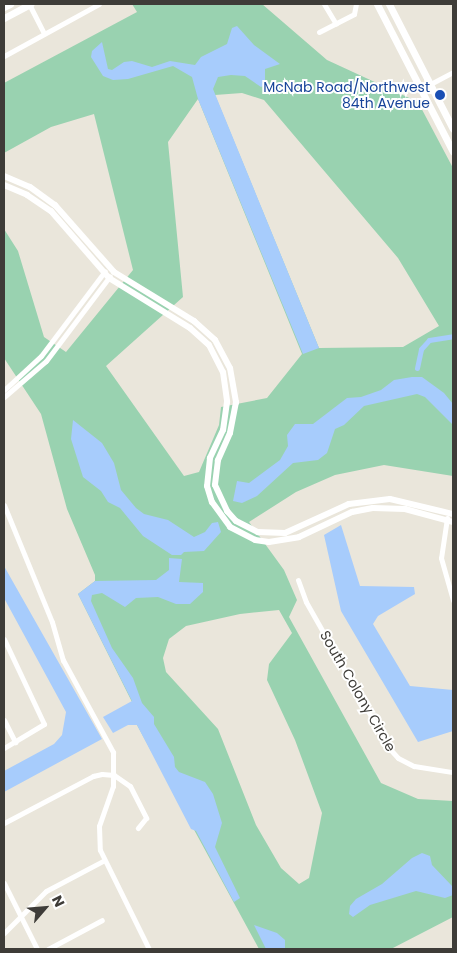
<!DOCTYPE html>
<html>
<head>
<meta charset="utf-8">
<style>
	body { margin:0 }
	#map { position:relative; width:457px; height:953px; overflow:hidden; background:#eae6db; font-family:Poppins,sans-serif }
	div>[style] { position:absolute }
	.green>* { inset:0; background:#99d2b0 }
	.water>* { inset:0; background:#a7ccfc }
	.canal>* { height:5px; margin:-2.5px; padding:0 2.5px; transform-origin:2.5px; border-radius:2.5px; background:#a7ccfc }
	.minor>* { height:5px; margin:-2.5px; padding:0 2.5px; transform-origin:2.5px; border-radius:2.5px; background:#fff }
	.tertiary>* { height:6px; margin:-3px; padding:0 3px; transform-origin:3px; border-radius:3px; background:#fff }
	.secondary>* { height:7px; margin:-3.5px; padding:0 3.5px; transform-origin:3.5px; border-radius:3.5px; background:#fff }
	.dots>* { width:14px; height:14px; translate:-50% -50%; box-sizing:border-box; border:2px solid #fff; border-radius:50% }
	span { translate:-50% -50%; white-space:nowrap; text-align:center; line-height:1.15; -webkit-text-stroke:4px #fff; paint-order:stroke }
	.transit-label { font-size:14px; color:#164399 }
	.right { translate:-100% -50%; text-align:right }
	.street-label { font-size:14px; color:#3e3c38 }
	.frame { position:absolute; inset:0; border:5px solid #3e3c38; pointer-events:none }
	.north { position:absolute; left:20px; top:883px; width:50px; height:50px; -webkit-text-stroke:4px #fff; paint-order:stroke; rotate:63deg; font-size:14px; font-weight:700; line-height:20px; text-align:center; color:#3e3c38 }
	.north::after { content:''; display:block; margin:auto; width:18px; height:22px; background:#3e3c38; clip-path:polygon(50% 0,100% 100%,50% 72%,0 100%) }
</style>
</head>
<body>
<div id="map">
	<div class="green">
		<i style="clip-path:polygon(evenodd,132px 4px,262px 4px,327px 60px,418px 102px,453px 168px,453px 476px,384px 465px,335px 475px,296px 492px,249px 522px,284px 570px,297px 600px,289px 617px,381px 783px,418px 799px,453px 801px,453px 917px,391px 949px,259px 949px,137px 725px,132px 702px,78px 594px,95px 581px,95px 575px,67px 509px,41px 414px,4px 358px,4px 229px,18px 251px,44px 337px,66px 352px,133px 270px,94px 114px,51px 127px,4px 153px,4px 83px,137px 12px,132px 4px,242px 93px,264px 100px,398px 258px,439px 326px,403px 347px,319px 348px,215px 95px,242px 93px,132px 4px,198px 99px,302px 354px,267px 398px,221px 407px,219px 425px,199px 472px,184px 476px,106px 366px,183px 297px,168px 142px,198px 99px,132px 4px,279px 610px,292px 633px,269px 664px,267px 680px,295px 740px,322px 813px,309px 878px,299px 884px,281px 868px,256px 825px,218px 729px,166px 672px,163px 658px,169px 639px,186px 626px,240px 614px,279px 610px)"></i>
	</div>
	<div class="water">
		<i style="clip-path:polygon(237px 26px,254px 45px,280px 64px,265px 69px,265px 85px,261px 87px,245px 76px,231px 75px,218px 77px,213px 89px,319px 348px,303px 354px,198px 99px,192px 77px,173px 66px,128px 79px,113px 80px,103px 76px,91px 57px,92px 51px,102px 42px,108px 69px,112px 70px,124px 62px,132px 61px,152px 67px,170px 61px,195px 65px,201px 57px,227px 44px,232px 28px)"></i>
		<i style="clip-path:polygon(412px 377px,422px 377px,444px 393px,453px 404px,453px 425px,425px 397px,417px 394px,364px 406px,344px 425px,335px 429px,327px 453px,318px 460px,293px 463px,257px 496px,242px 503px,233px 501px,237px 481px,249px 483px,280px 460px,288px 446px,287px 435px,295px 424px,313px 424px,347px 398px,361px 397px,381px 390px,394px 380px)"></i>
		<i style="clip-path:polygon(73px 420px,102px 443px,114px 463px,121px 490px,136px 508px,144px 514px,168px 520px,194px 537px,205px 532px,212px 523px,218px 522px,221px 532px,204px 551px,184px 552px,181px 555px,172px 555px,143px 536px,120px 508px,108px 502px,101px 491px,83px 477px,71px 439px)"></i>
		<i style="clip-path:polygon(341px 525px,360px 586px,414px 587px,415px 594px,378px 616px,373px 624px,410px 686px,453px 690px,453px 731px,418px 742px,341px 611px,324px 535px)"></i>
		<i style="clip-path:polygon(169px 558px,182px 559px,179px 582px,203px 583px,203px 592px,190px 604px,176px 604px,158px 597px,136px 598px,125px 607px,102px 593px,92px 595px,91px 601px,112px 648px,133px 678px,142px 703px,154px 717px,154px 724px,174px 757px,175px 767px,179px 772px,205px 782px,213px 794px,222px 823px,215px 847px,240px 898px,234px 902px,196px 831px,191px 829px,137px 725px,128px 725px,113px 733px,103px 717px,132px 701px,78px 594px,95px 581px,156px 580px,169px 570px)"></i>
		<i style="clip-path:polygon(4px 566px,102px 739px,4px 792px,4px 771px,54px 744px,62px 735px,66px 712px,4px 598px)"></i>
		<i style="clip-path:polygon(422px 853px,430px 856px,432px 865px,452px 886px,453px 895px,445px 898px,416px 891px,370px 905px,353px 917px,349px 914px,350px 906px,356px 899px,382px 884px,412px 858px)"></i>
		<i style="clip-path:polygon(254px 925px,277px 933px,285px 940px,285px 949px,266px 949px)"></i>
	</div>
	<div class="canal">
		<i style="left:417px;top:368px;width:19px;rotate:-78deg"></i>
		<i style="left:421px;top:349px;width:12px;rotate:-48deg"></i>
		<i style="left:429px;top:340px;width:24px;rotate:-9deg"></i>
	</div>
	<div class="minor">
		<i style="left:29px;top:4px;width:33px;rotate:63deg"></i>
		<i style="left:324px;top:4px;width:23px;rotate:59deg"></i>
		<i style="left:319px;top:32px;width:39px;rotate:-27deg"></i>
		<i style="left:354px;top:14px;width:10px;rotate:-79deg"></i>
		<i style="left:4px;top:56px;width:108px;rotate:-28.7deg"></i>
		<i style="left:421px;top:89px;width:36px;rotate:-28deg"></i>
		<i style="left:4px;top:390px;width:50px;rotate:-42.6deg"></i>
		<i style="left:41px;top:356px;width:106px;rotate:-53deg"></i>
		<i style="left:4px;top:397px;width:55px;rotate:-40.6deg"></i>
		<i style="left:46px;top:361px;width:106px;rotate:-53deg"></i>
		<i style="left:4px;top:505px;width:126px;rotate:67.7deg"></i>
		<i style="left:52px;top:622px;width:40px;rotate:74deg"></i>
		<i style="left:63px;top:660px;width:105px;rotate:61.5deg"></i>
		<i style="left:113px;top:752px;width:34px;rotate:90deg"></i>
		<i style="left:113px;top:786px;width:42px;rotate:109.3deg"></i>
		<i style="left:99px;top:826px;width:24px;rotate:88deg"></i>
		<i style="left:100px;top:850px;width:110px;rotate:63.7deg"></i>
		<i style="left:447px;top:518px;width:40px;rotate:98.5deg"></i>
		<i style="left:441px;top:558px;width:44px;rotate:74.1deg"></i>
		<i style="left:298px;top:580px;width:23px;rotate:70deg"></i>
		<i style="left:306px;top:602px;width:168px;rotate:60.4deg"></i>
		<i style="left:389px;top:748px;width:13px;rotate:48deg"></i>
		<i style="left:398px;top:758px;width:18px;rotate:27deg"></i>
		<i style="left:414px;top:766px;width:39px;rotate:9deg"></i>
		<i style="left:4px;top:639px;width:94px;rotate:64.8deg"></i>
		<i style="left:44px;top:724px;width:47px;rotate:149deg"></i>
		<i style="left:4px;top:720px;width:25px;rotate:63deg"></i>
		<i style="left:4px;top:823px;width:101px;rotate:-27.8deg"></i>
		<i style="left:93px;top:776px;width:9px;rotate:-13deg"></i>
		<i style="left:102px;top:774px;width:12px;rotate:5deg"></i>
		<i style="left:114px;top:775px;width:19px;rotate:35deg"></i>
		<i style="left:130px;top:786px;width:36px;rotate:63deg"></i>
		<i style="left:146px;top:818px;width:13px;rotate:129deg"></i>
		<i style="left:4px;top:883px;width:74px;rotate:63.4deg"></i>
		<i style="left:4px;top:933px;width:59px;rotate:-45deg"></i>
		<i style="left:46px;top:891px;width:64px;rotate:-27.8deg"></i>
		<i style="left:48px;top:949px;width:61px;rotate:-28.2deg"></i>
	</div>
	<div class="tertiary">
		<i style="left:4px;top:176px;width:28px;rotate:23deg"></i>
		<i style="left:30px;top:187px;width:31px;rotate:36deg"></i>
		<i style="left:55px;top:205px;width:89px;rotate:48.6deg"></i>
		<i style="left:114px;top:272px;width:94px;rotate:31.5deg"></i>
		<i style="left:194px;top:321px;width:28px;rotate:42deg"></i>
		<i style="left:215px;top:340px;width:32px;rotate:62deg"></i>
		<i style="left:230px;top:368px;width:35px;rotate:80deg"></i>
		<i style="left:236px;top:402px;width:32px;rotate:101deg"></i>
		<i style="left:230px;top:433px;width:30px;rotate:114deg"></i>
		<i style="left:218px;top:460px;width:25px;rotate:97deg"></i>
		<i style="left:215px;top:485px;width:29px;rotate:65deg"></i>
		<i style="left:227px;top:511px;width:13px;rotate:48deg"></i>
		<i style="left:236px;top:521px;width:25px;rotate:27deg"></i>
		<i style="left:258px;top:532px;width:27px;rotate:2deg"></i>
		<i style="left:285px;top:533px;width:70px;rotate:-24.4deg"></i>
		<i style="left:349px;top:504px;width:41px;rotate:-7deg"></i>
		<i style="left:390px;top:499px;width:65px;rotate:13.4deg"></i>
		<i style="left:4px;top:185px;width:25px;rotate:23deg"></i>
		<i style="left:27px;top:195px;width:29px;rotate:34deg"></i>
		<i style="left:51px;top:211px;width:89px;rotate:49.1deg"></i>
		<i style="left:109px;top:278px;width:95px;rotate:31.7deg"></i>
		<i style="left:190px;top:328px;width:25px;rotate:42deg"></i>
		<i style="left:209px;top:345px;width:30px;rotate:63deg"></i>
		<i style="left:223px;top:372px;width:30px;rotate:82deg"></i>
		<i style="left:227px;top:402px;width:28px;rotate:98deg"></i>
		<i style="left:223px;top:430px;width:31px;rotate:115deg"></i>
		<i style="left:210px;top:458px;width:28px;rotate:96deg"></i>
		<i style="left:207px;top:486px;width:17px;rotate:73deg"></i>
		<i style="left:212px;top:502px;width:31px;rotate:54deg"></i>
		<i style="left:230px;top:527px;width:28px;rotate:27deg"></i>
		<i style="left:255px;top:540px;width:14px;rotate:8deg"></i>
		<i style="left:269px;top:542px;width:30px;rotate:-9deg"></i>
		<i style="left:299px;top:537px;width:59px;rotate:-25.3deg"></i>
		<i style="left:352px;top:512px;width:21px;rotate:-11deg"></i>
		<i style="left:373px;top:508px;width:32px;rotate:2deg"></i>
		<i style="left:405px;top:509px;width:50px;rotate:15.2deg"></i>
	</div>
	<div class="secondary">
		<i style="left:377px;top:4px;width:166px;rotate:62.8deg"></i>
		<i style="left:389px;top:4px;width:140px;rotate:62.9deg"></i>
		<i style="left:4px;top:7px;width:7px;rotate:-27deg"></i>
		<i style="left:4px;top:18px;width:30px;rotate:-28deg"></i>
	</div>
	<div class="dots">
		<i style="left:440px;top:95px;background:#1a4fb4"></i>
	</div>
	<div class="transit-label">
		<span class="right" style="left:430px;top:95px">McNab Road/Northwest<br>84th Avenue</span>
	</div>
	<div class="street-label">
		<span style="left:358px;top:691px;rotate:60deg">South Colony Circle</span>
	</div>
	<div class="frame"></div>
	<div class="north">N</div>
</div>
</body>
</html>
